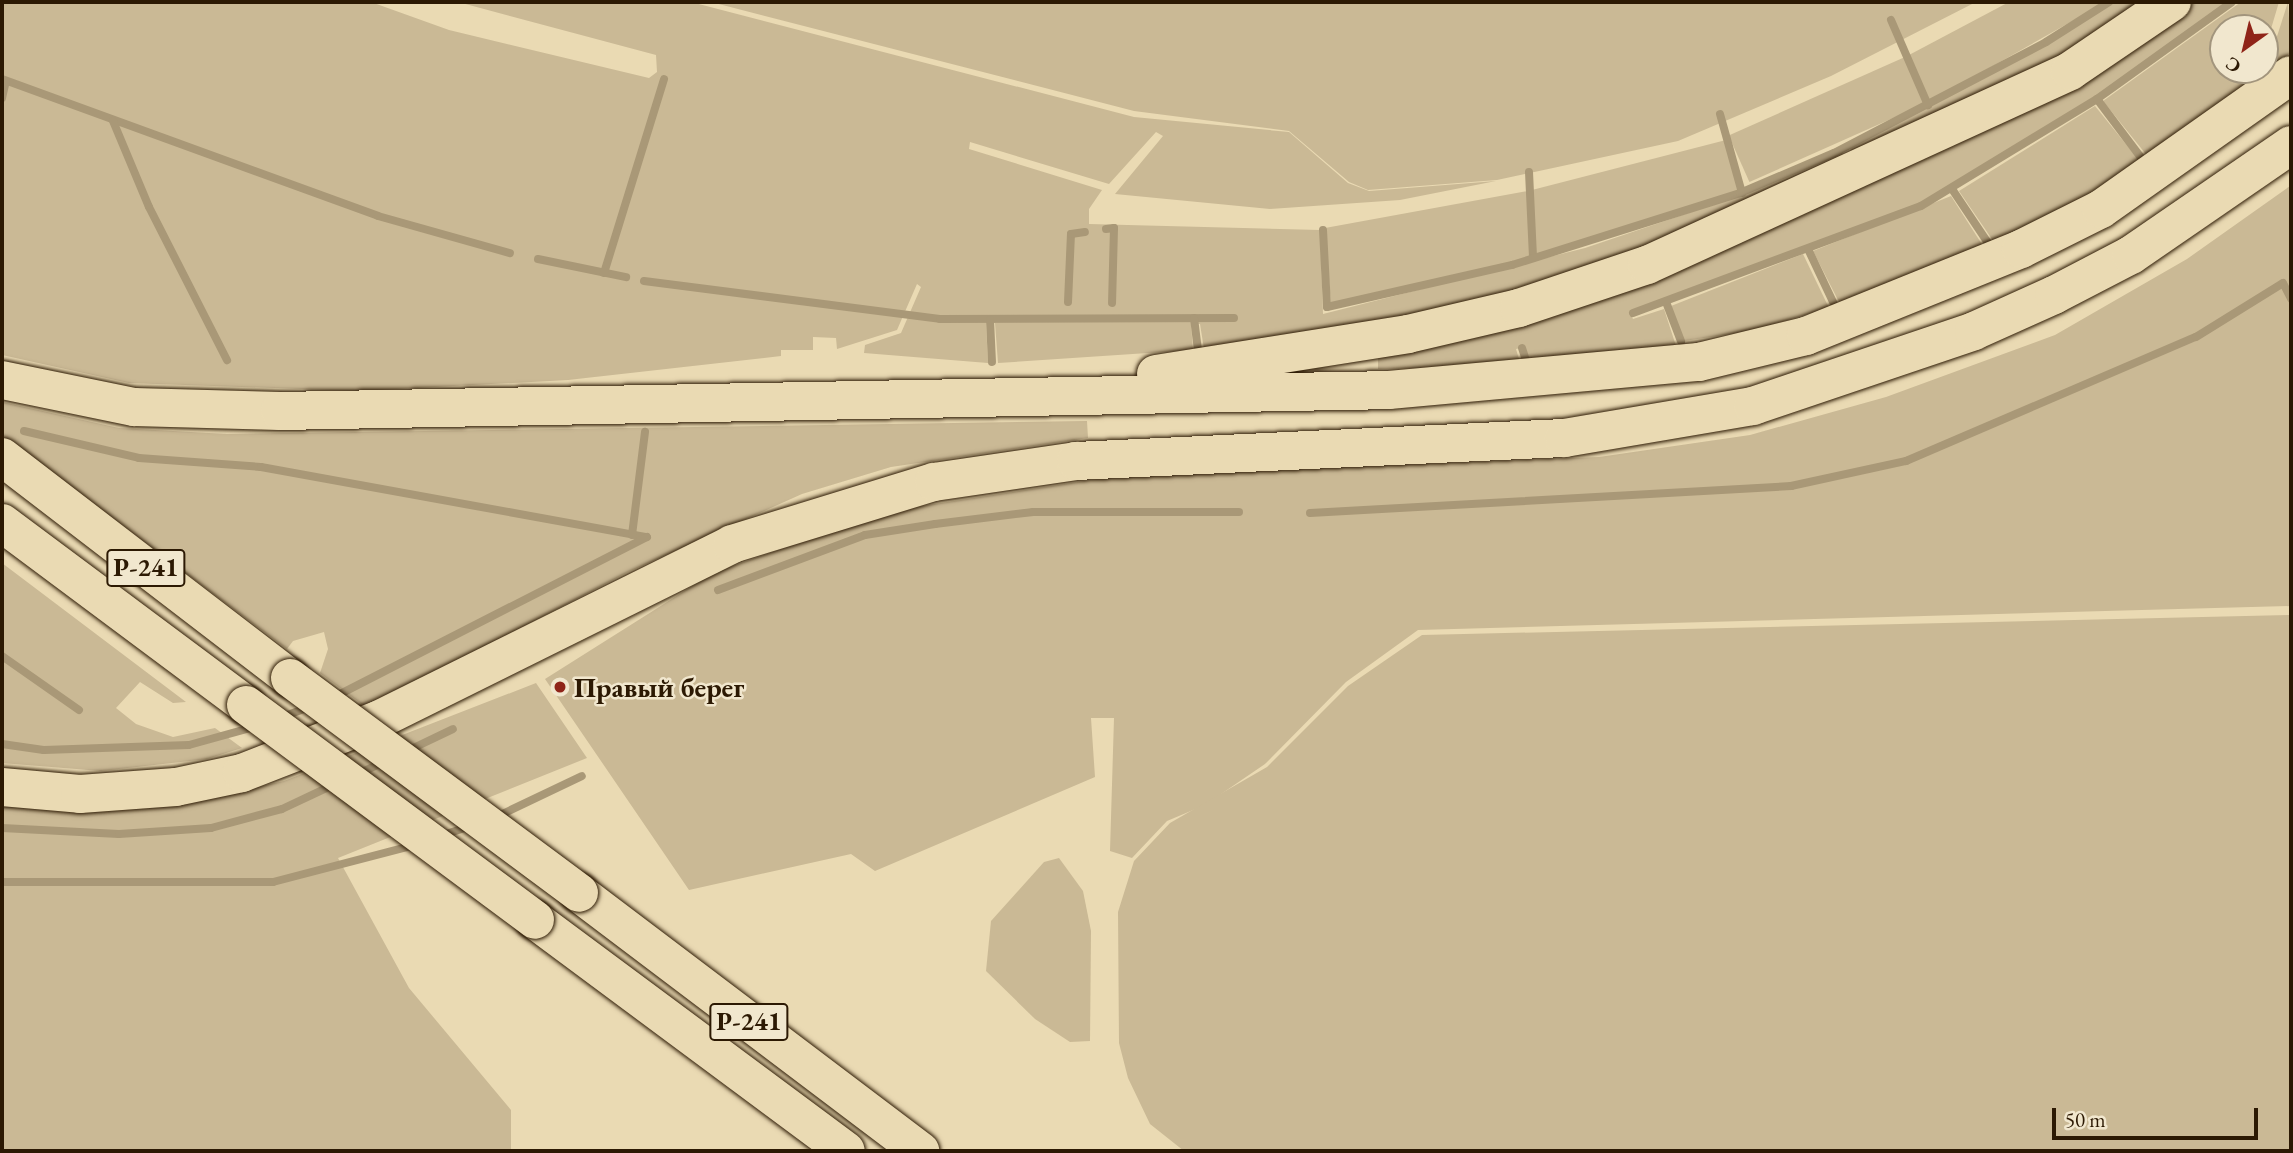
<!DOCTYPE html>
<html>
<head>
<meta charset="utf-8">
<style>
	body { margin:0 }
	#map { position:relative; width:2293px; height:1153px; overflow:hidden; background:#eadab3; font-family:"EB Garamond",serif }
	div>[style] { position:absolute }
	.green>* { inset:0; background:#cab995; transform-origin:0 0 }
	.stream>* { height:8px; margin:-4px; padding:0 4px; transform-origin:4px; border-radius:4px; background:#a99877 }
	.roads { filter:drop-shadow(0 0 2px #2c1903) drop-shadow(0 0 2px #2c1903) }
	.major>* { height:38px; margin:-19px; padding:0 19px; transform-origin:19px; border-radius:19px; background:#eadab3 }
	.highway>* { height:38px; margin:-19px; padding:0 19px; transform-origin:19px; border-radius:19px; background:#eadab3 }
	.bridges { filter:drop-shadow(0 0 2px #2c1903) drop-shadow(0 0 2px #2c1903) }
	.highway-bridge>* { height:38px; margin:-19px; padding:0 19px; transform-origin:19px; border-radius:19px; background:#eadab3 }
	.dots>* { width:19px; height:19px; translate:-50% -50%; box-sizing:border-box; border:4px solid #f1e7ce; border-radius:50% }
	span { translate:-50% -50%; white-space:nowrap; text-align:center; line-height:1.15; -webkit-text-stroke:5px #f1e7ce; paint-order:stroke }
	.shield-label span { padding:2px 5px; background:#f1e7ce; border:2px solid; border-radius:5px; -webkit-text-stroke-width:0 }
	.shield-label { font-size:26px; color:#2c1903; font-weight:700 }
	.poi-label { font-size:28px; color:#2c1903; font-weight:700 }
	.left { translate:0 -50%; text-align:left }
	.frame { position:absolute; inset:0; border:4px solid #2c1903; pointer-events:none }
	.north { position:absolute; left:2209px; top:14px; width:70px; height:70px; box-sizing:border-box; background:#f1e7ce; border:2px solid #a2957d; border-radius:50%; rotate:214deg; font-size:19px; font-weight:700; line-height:28px; text-align:center; color:#2c1903 }
	.north::after { content:''; display:block; margin:auto; width:24px; height:32px; background:#8f2418; clip-path:polygon(50% 0,100% 100%,50% 72%,0 100%) }
	.scale { position:absolute; left:2052px; top:1108px; width:206px; height:32px; box-sizing:border-box; border:4px solid #2c1903; border-top:0; padding-left:9px; font-size:21px; line-height:24px; white-space:nowrap; color:#2c1903; -webkit-text-stroke:5px #f1e7ce; paint-order:stroke }
</style>
</head>
<body>
<div id="map">
	<div class="green">
		<i style="clip-path:polygon(2px 2px,371px 2px,449px 30px,649px 78px,657px 72px,656px 55px,458px 2px,691px 2px,1134px 117px,1289px 132px,1348px 183px,1369px 191px,1496px 181px,1400px 200px,1270px 209px,1115px 194px,1163px 136px,1156px 132px,1109px 184px,970px 142px,969px 149px,1102px 190px,1089px 209px,1089px 224px,1320px 230px,1323px 314px,1585px 248px,1742px 195px,1842px 152px,1847px 163px,1710px 227px,1443px 312px,1204px 349px,1200px 324px,1191px 324px,1193px 350px,998px 363px,995px 323px,986px 323px,988px 363px,864px 353px,865px 345px,901px 333px,921px 287px,917px 284px,897px 330px,837px 349px,836px 338px,813px 337px,813px 350px,781px 350px,781px 356px,568px 380px,358px 391px,129px 383px,2px 355px)"></i>
		<i style="clip-path:polygon(711px 2px,1976px 2px,1831px 76px,1678px 141px,1497px 180px,1368px 190px,1349px 182px,1289px 131px,1134px 111px)"></i>
		<i style="clip-path:polygon(2009px 2px,2106px 2px,1929px 102px,1909px 55px)"></i>
		<i style="clip-path:polygon(2115px 2px,2150px 2px,2080px 47px,1855px 159px,1850px 148px)"></i>
		<i style="clip-path:polygon(2195px 2px,2228px 2px,2095px 98px,1919px 205px,1630px 313px,1633px 319px,1664px 309px,1676px 346px,1532px 365px,1525px 347px,1516px 349px,1521px 366px,1378px 369px,1378px 355px,1616px 292px,1763px 233px,2084px 79px)"></i>
		<i style="clip-path:polygon(2241px 2px,2279px 2px,2265px 49px,2265px 28px,2223px 28px,2223px 70px,2265px 74px,2149px 158px,2103px 101px)"></i>
		<i style="clip-path:polygon(2288px 2px,2291px 52px,2273px 67px,2273px 49px)"></i>
		<i style="left:1905px;top:57px;width:51px;height:193px;rotate:66deg"></i>
		<i style="clip-path:polygon(2095px 106px,2142px 164px,1996px 245px,1959px 191px)"></i>
		<i style="clip-path:polygon(1726px 140px,1740px 192px,1535px 255px,1532px 190px)"></i>
		<i style="clip-path:polygon(2290px 186px,2291px 606px,1418px 630px,1346px 682px,1265px 764px,1205px 805px,1167px 821px,1132px 858px,1110px 851px,1114px 718px,1091px 718px,1095px 777px,875px 871px,851px 854px,689px 890px,545px 679px,713px 573px,889px 511px,1117px 476px,1599px 457px,1750px 435px,1886px 397px,2055px 335px,2187px 259px)"></i>
		<i style="clip-path:polygon(1528px 191px,1531px 257px,1331px 305px,1325px 228px)"></i>
		<i style="clip-path:polygon(1951px 196px,1985px 249px,1843px 304px,1838px 300px,1813px 251px)"></i>
		<i style="clip-path:polygon(1803px 254px,1829px 308px,1750px 331px,1684px 341px,1671px 306px)"></i>
		<i style="clip-path:polygon(2px 402px,119px 428px,227px 434px,1087px 421px,1088px 438px,891px 467px,802px 494px,628px 572px,367px 708px,320px 673px,328px 649px,324px 632px,293px 641px,287px 649px,2px 435px)"></i>
		<i style="clip-path:polygon(2px 563px,186px 702px,173px 703px,140px 682px,116px 708px,136px 724px,173px 737px,215px 728px,242px 748px,207px 759px,101px 771px,2px 763px)"></i>
		<i style="clip-path:polygon(2291px 615px,2291px 1151px,1184px 1151px,1150px 1124px,1128px 1078px,1119px 1043px,1118px 912px,1134px 861px,1170px 823px,1267px 767px,1348px 686px,1422px 635px)"></i>
		<i style="clip-path:polygon(536px 683px,587px 758px,338px 858px,409px 988px,511px 1110px,511px 1151px,2px 1151px,2px 805px,226px 794px,284px 781px)"></i>
		<i style="clip-path:polygon(1059px 858px,1083px 891px,1091px 931px,1090px 1041px,1070px 1042px,1035px 1019px,986px 971px,991px 921px,1044px 862px)"></i>
	</div>
	<div class="stream">
		<i style="left:1891px;top:20px;width:93px;rotate:66.5deg"></i>
		<i style="left:2px;top:79px;width:400px;rotate:20deg"></i>
		<i style="left:378px;top:216px;width:137px;rotate:15.7deg"></i>
		<i style="left:2px;top:98px;width:17px;rotate:-77deg"></i>
		<i style="left:2097px;top:99px;width:75px;rotate:53.1deg"></i>
		<i style="left:1720px;top:114px;width:82px;rotate:74.4deg"></i>
		<i style="left:113px;top:121px;width:93px;rotate:67.3deg"></i>
		<i style="left:149px;top:207px;width:172px;rotate:63deg"></i>
		<i style="left:1529px;top:172px;width:86px;rotate:87.3deg"></i>
		<i style="left:1952px;top:189px;width:65px;rotate:56.3deg"></i>
		<i style="left:1106px;top:229px;width:8px;rotate:-7deg"></i>
		<i style="left:1114px;top:228px;width:75px;rotate:91.5deg"></i>
		<i style="left:1323px;top:230px;width:77px;rotate:87deg"></i>
		<i style="left:1327px;top:307px;width:190px;rotate:-12.8deg"></i>
		<i style="left:1512px;top:265px;width:239px;rotate:-17.5deg"></i>
		<i style="left:1740px;top:193px;width:102px;rotate:-23.1deg"></i>
		<i style="left:1834px;top:153px;width:239px;rotate:-27.6deg"></i>
		<i style="left:2046px;top:42px;width:75px;rotate:-32.4deg"></i>
		<i style="left:1808px;top:249px;width:59px;rotate:64.7deg"></i>
		<i style="left:538px;top:259px;width:90px;rotate:11.6deg"></i>
		<i style="left:604px;top:273px;width:203px;rotate:-72.8deg"></i>
		<i style="left:644px;top:281px;width:298px;rotate:7.3deg"></i>
		<i style="left:940px;top:319px;width:294px;rotate:-0.2deg"></i>
		<i style="left:1068px;top:302px;width:68px;rotate:-87.5deg"></i>
		<i style="left:1071px;top:234px;width:14px;rotate:-8deg"></i>
		<i style="left:1666px;top:302px;width:42px;rotate:69deg"></i>
		<i style="left:1633px;top:313px;width:307px;rotate:-20.4deg"></i>
		<i style="left:1921px;top:206px;width:206px;rotate:-31.3deg"></i>
		<i style="left:2097px;top:99px;width:166px;rotate:-35.7deg"></i>
		<i style="left:1194px;top:318px;width:34px;rotate:83deg"></i>
		<i style="left:990px;top:320px;width:42px;rotate:87.3deg"></i>
		<i style="left:1522px;top:348px;width:20px;rotate:72deg"></i>
		<i style="left:24px;top:431px;width:118px;rotate:13.2deg"></i>
		<i style="left:139px;top:458px;width:122px;rotate:4.2deg"></i>
		<i style="left:261px;top:467px;width:392px;rotate:10.3deg"></i>
		<i style="left:647px;top:537px;width:351px;rotate:152.9deg"></i>
		<i style="left:1310px;top:513px;width:482px;rotate:-3.2deg"></i>
		<i style="left:1791px;top:486px;width:118px;rotate:-12.3deg"></i>
		<i style="left:1906px;top:461px;width:315px;rotate:-23.2deg"></i>
		<i style="left:2196px;top:337px;width:102px;rotate:-31.8deg"></i>
		<i style="left:2283px;top:283px;width:18px;rotate:63deg"></i>
		<i style="left:632px;top:535px;width:104px;rotate:-82.8deg"></i>
		<i style="left:718px;top:590px;width:157px;rotate:-20.5deg"></i>
		<i style="left:865px;top:535px;width:71px;rotate:-8.9deg"></i>
		<i style="left:935px;top:524px;width:99px;rotate:-7deg"></i>
		<i style="left:1033px;top:512px;width:206px"></i>
		<i style="left:2px;top:656px;width:94px;rotate:35deg"></i>
		<i style="left:282px;top:717px;width:29px;rotate:-20deg"></i>
		<i style="left:2px;top:744px;width:42px;rotate:8.1deg"></i>
		<i style="left:44px;top:750px;width:145px;rotate:-2deg"></i>
		<i style="left:189px;top:745px;width:71px;rotate:-15.6deg"></i>
		<i style="left:405px;top:752px;width:53px;rotate:-25.6deg"></i>
		<i style="left:358px;top:774px;width:29px;rotate:-25deg"></i>
		<i style="left:496px;top:817px;width:95px;rotate:-25.5deg"></i>
		<i style="left:2px;top:828px;width:117px;rotate:2.9deg"></i>
		<i style="left:119px;top:834px;width:92px;rotate:-3.7deg"></i>
		<i style="left:211px;top:828px;width:73px;rotate:-15deg"></i>
		<i style="left:282px;top:809px;width:56px;rotate:-25.2deg"></i>
		<i style="left:440px;top:836px;width:33px;rotate:-18deg"></i>
		<i style="left:2px;top:882px;width:271px"></i>
		<i style="left:273px;top:882px;width:147px;rotate:-14.6deg"></i>
	</div>
	<div class="roads">
		<div class="major">
			<i style="left:1156px;top:374px;width:255px;rotate:-9deg"></i>
			<i style="left:1408px;top:334px;width:114px;rotate:-13.2deg"></i>
			<i style="left:1519px;top:308px;width:135px;rotate:-18.6deg"></i>
			<i style="left:1647px;top:265px;width:465px;rotate:-24.6deg"></i>
			<i style="left:2070px;top:71px;width:123px;rotate:-34.1deg"></i>
			<i style="left:2px;top:380px;width:135px;rotate:11.6deg"></i>
			<i style="left:134px;top:407px;width:146px;rotate:1.6deg"></i>
			<i style="left:280px;top:411px;width:1109px;rotate:-1.08deg"></i>
			<i style="left:1389px;top:390px;width:311px;rotate:-5.2deg"></i>
			<i style="left:1699px;top:362px;width:110px;rotate:-13.7deg"></i>
			<i style="left:1806px;top:336px;width:232px;rotate:-22deg"></i>
			<i style="left:2021px;top:249px;width:89px;rotate:-26.6deg"></i>
			<i style="left:2101px;top:209px;width:232px;rotate:-35.2deg"></i>
			<i style="left:2px;top:787px;width:78px;rotate:5.1deg"></i>
			<i style="left:80px;top:794px;width:96px;rotate:-4.2deg"></i>
			<i style="left:176px;top:787px;width:67px;rotate:-12deg"></i>
			<i style="left:242px;top:773px;width:146px;rotate:-21.3deg"></i>
			<i style="left:378px;top:720px;width:395px;rotate:-26.4deg"></i>
			<i style="left:732px;top:544px;width:211px;rotate:-17.1deg"></i>
			<i style="left:934px;top:482px;width:144px;rotate:-8.4deg"></i>
			<i style="left:1076px;top:461px;width:489px;rotate:-2.7deg"></i>
			<i style="left:1564px;top:438px;width:192px;rotate:-9.6deg"></i>
			<i style="left:1753px;top:406px;width:233px;rotate:-18.7deg"></i>
			<i style="left:1974px;top:331px;width:88px;rotate:-24.2deg"></i>
			<i style="left:2054px;top:295px;width:87px;rotate:-27.5deg"></i>
			<i style="left:2131px;top:255px;width:194px;rotate:-34.5deg"></i>
		</div>
		<div class="highway">
			<i style="left:2px;top:457px;width:363px;rotate:37.5deg"></i>
			<i style="left:2px;top:523px;width:304px;rotate:36.7deg"></i>
			<i style="left:579px;top:893px;width:428px;rotate:37.1deg"></i>
			<i style="left:535px;top:920px;width:387px;rotate:36.6deg"></i>
		</div>
	</div>
	<div class="bridges">
		<div class="highway-bridge">
			<i style="left:290px;top:678px;width:360px;rotate:36.6deg"></i>
			<i style="left:246px;top:705px;width:360px;rotate:36.6deg"></i>
		</div>
	</div>
	<div class="dots">
		<i style="left:560px;top:687px;background:#8f2418"></i>
	</div>
	<div class="shield-label">
		<span style="left:146px;top:568px">Р-241</span>
		<span style="left:749px;top:1022px">Р-241</span>
	</div>
	<div class="poi-label">
		<span class="left" style="left:574px;top:687px">Правый берег</span>
	</div>
	<div class="frame"></div>
	<div class="north">С</div>
	<div class="scale">50 m</div>
</div>
</body>
</html>
